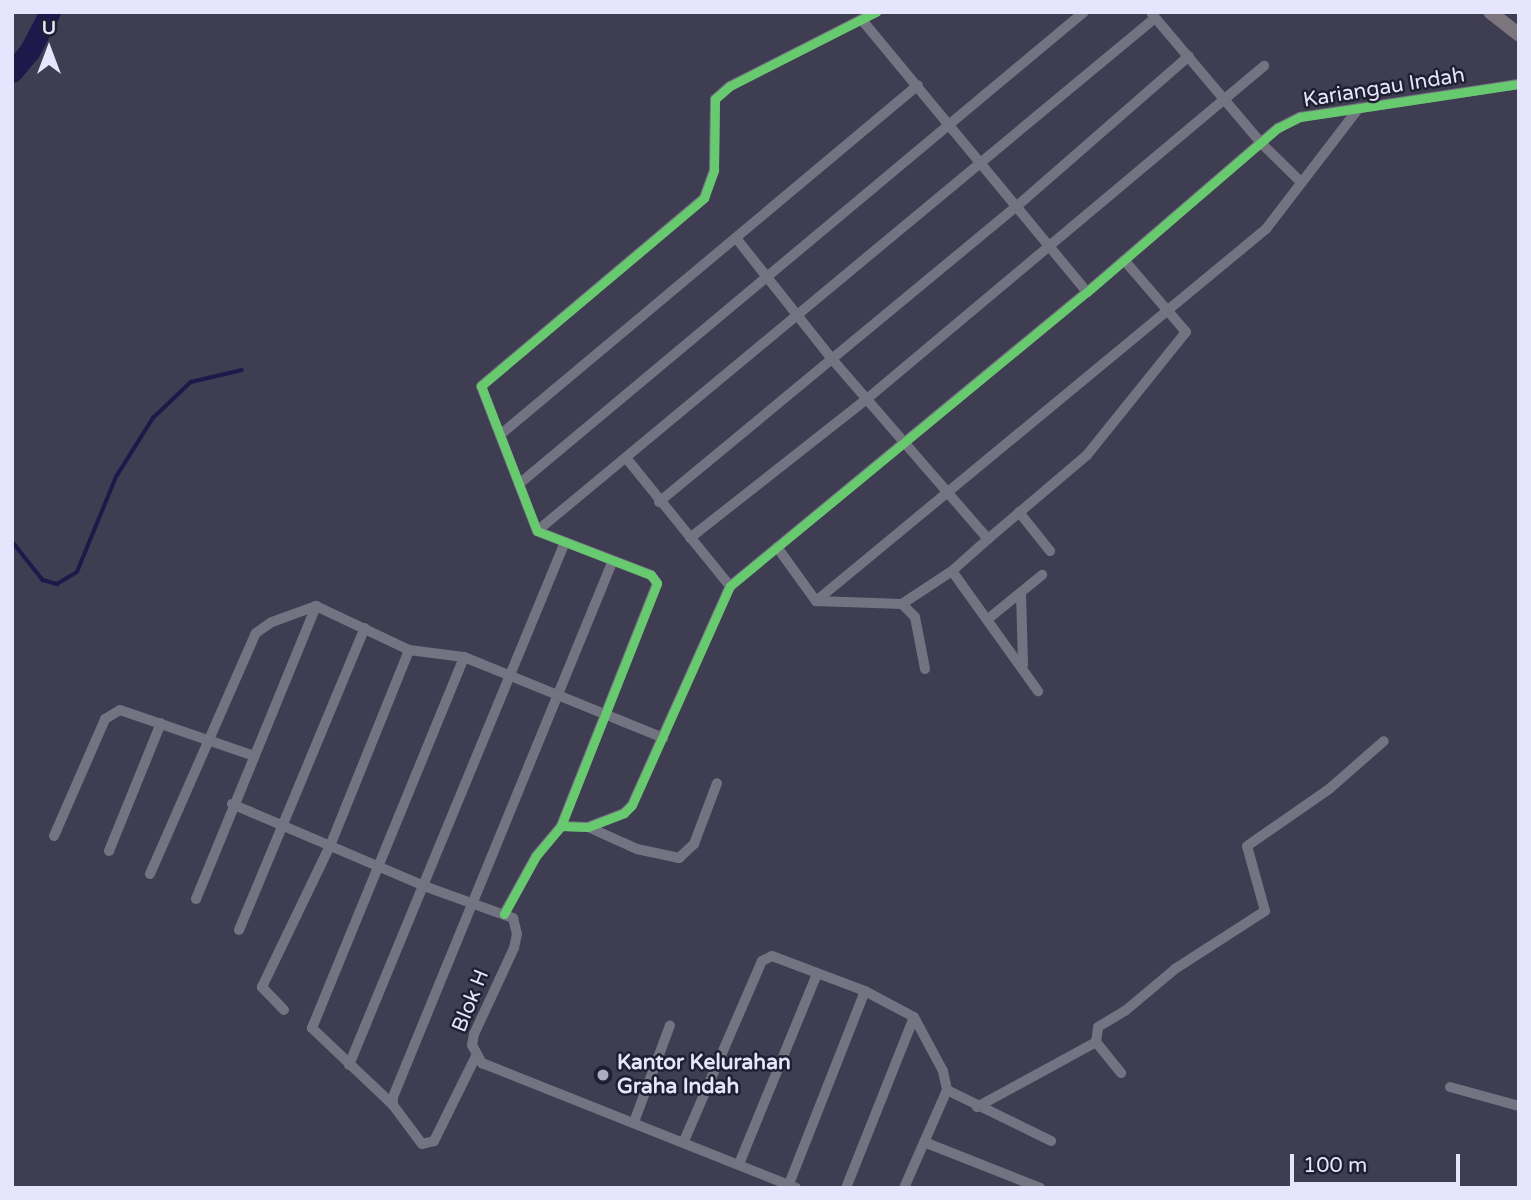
<!DOCTYPE html>
<html>
<head>
<meta charset="utf-8">
<style>
	body { margin:0 }
	#map { position:relative; width:1531px; height:1200px; overflow:hidden; background:#3e3d51; font-family:"Varela Round",sans-serif }
	div>[style] { position:absolute }
	.stream>* { height:3.5px; margin:-1.75px; padding:0 1.75px; transform-origin:1.75px; border-radius:1.75px; background:#1f184a }
	.river>* { height:21px; margin:-10.5px; padding:0 10.5px; transform-origin:10.5px; border-radius:10.5px; background:#1f184a }
	.minor>* { height:10px; margin:-5px; padding:0 5px; transform-origin:5px; border-radius:5px; background:#747382 }
	.major>* { height:14px; margin:-7px; padding:0 7px; transform-origin:7px; border-radius:7px; background:#7d757e }
	.cycleway>* { height:9px; margin:-4.5px; padding:0 4.5px; transform-origin:4.5px; border-radius:4.5px; background:#67ca6e }
	.dots>* { width:19px; height:19px; translate:-50% -50%; box-sizing:border-box; border:4px solid #1f1f30; border-radius:50% }
	span { translate:-50% -50%; white-space:nowrap; text-align:center; line-height:1.15; -webkit-text-stroke:5px #1f1f30; paint-order:stroke }
	.street-label { font-size:21px; color:#e5e6fd }
	.poi-label { font-size:21px; color:#e5e6fd; font-weight:700 }
	.left { translate:0 -50%; text-align:left }
	.frame { position:absolute; inset:0; border:14px solid #e5e6fd; pointer-events:none }
	.north { position:absolute; left:14px; top:14px; width:70px; height:70px; -webkit-text-stroke:5px #1f1f30; paint-order:stroke; rotate:0deg; font-size:19px; font-weight:700; line-height:28px; text-align:center; color:#e5e6fd }
	.north::after { content:''; display:block; margin:auto; width:24px; height:32px; background:#e5e6fd; clip-path:polygon(50% 0,100% 100%,50% 72%,0 100%) }
	.scale { position:absolute; left:1290px; top:1154px; width:170px; height:32px; box-sizing:border-box; border:4px solid #e5e6fd; border-top:0; padding-left:9px; font-size:21px; line-height:24px; white-space:nowrap; color:#e5e6fd; -webkit-text-stroke:5px #1f1f30; paint-order:stroke }
</style>
</head>
<body>
<div id="map">
	<div class="stream">
		<i style="left:12px;top:541px;width:50px;rotate:51.5deg"></i>
		<i style="left:43px;top:580px;width:15px;rotate:16deg"></i>
		<i style="left:57px;top:584px;width:23px;rotate:-31deg"></i>
		<i style="left:77px;top:572px;width:103px;rotate:-67.7deg"></i>
		<i style="left:116px;top:477px;width:70px;rotate:-57.9deg"></i>
		<i style="left:153px;top:418px;width:52px;rotate:-43.5deg"></i>
		<i style="left:191px;top:382px;width:52px;rotate:-13.2deg"></i>
	</div>
	<div class="river">
		<i style="left:12px;top:72px;width:26px;rotate:-50deg"></i>
		<i style="left:29px;top:52px;width:45px;rotate:-62.3deg"></i>
	</div>
	<div class="minor">
		<i style="left:1152px;top:14px;width:169px;rotate:49.8deg"></i>
		<i style="left:1261px;top:143px;width:56px;rotate:44.3deg"></i>
		<i style="left:862px;top:20px;width:353px;rotate:50.4deg"></i>
		<i style="left:736px;top:238px;width:154px;rotate:51.6deg"></i>
		<i style="left:832px;top:359px;width:238px;rotate:49.1deg"></i>
		<i style="left:988px;top:539px;width:48px;rotate:138.4deg"></i>
		<i style="left:952px;top:571px;width:60px;rotate:146.6deg"></i>
		<i style="left:902px;top:604px;width:86px;rotate:-178deg"></i>
		<i style="left:500px;top:435px;width:545px;rotate:-39.94deg"></i>
		<i style="left:627px;top:459px;width:164px;rotate:51deg"></i>
		<i style="left:519px;top:484px;width:736px;rotate:-39.88deg"></i>
		<i style="left:659px;top:502px;width:465px;rotate:-39.6deg"></i>
		<i style="left:1017px;top:206px;width:228px;rotate:-41.1deg"></i>
		<i style="left:1019px;top:512px;width:50px;rotate:51.5deg"></i>
		<i style="left:537px;top:531px;width:803px;rotate:-39.7deg"></i>
		<i style="left:690px;top:538px;width:226px;rotate:-38.2deg"></i>
		<i style="left:868px;top:398px;width:517px;rotate:-39.98deg"></i>
		<i style="left:988px;top:539px;width:130px;rotate:-40.3deg"></i>
		<i style="left:1087px;top:455px;width:158px;rotate:-51.2deg"></i>
		<i style="left:1186px;top:332px;width:95px;rotate:-130.7deg"></i>
		<i style="left:777px;top:547px;width:67px;rotate:54.2deg"></i>
		<i style="left:816px;top:601px;width:584px;rotate:-39.58deg"></i>
		<i style="left:1266px;top:229px;width:153px;rotate:-52.5deg"></i>
		<i style="left:952px;top:571px;width:148px;rotate:54.4deg"></i>
		<i style="left:1021px;top:593px;width:72px;rotate:88.4deg"></i>
		<i style="left:902px;top:604px;width:18px;rotate:45deg"></i>
		<i style="left:915px;top:617px;width:53px;rotate:79.1deg"></i>
		<i style="left:988px;top:619px;width:70px;rotate:-39.2deg"></i>
		<i style="left:232px;top:804px;width:209px;rotate:23.1deg"></i>
		<i style="left:424px;top:886px;width:95px;rotate:19.8deg"></i>
		<i style="left:513px;top:918px;width:16px;rotate:76deg"></i>
		<i style="left:517px;top:934px;width:14px;rotate:102deg"></i>
		<i style="left:514px;top:948px;width:95px;rotate:114.9deg"></i>
		<i style="left:474px;top:1034px;width:11px;rotate:100deg"></i>
		<i style="left:472px;top:1045px;width:21px;rotate:61deg"></i>
		<i style="left:482px;top:1063px;width:338px;rotate:21.7deg"></i>
		<i style="left:561px;top:826px;width:261px;rotate:-68.4deg"></i>
		<i style="left:657px;top:583px;width:10px;rotate:-127deg"></i>
		<i style="left:651px;top:575px;width:122px;rotate:-158.9deg"></i>
		<i style="left:537px;top:531px;width:155px;rotate:-111.1deg"></i>
		<i style="left:481px;top:386px;width:292px;rotate:-40.1deg"></i>
		<i style="left:704px;top:198px;width:30px;rotate:-70deg"></i>
		<i style="left:714px;top:170px;width:71px;rotate:-89.2deg"></i>
		<i style="left:715px;top:99px;width:20px;rotate:-41deg"></i>
		<i style="left:730px;top:86px;width:164px;rotate:-26.9deg"></i>
		<i style="left:588px;top:827px;width:54px;rotate:24.2deg"></i>
		<i style="left:637px;top:849px;width:43px;rotate:12.1deg"></i>
		<i style="left:679px;top:858px;width:21px;rotate:-43deg"></i>
		<i style="left:694px;top:844px;width:65px;rotate:-69.3deg"></i>
		<i style="left:54px;top:836px;width:128px;rotate:-66.4deg"></i>
		<i style="left:105px;top:719px;width:17px;rotate:-31deg"></i>
		<i style="left:120px;top:710px;width:142px;rotate:18.9deg"></i>
		<i style="left:109px;top:851px;width:138px;rotate:-67.9deg"></i>
		<i style="left:150px;top:874px;width:263px;rotate:-66.3deg"></i>
		<i style="left:256px;top:633px;width:19px;rotate:-35deg"></i>
		<i style="left:272px;top:622px;width:47px;rotate:-20deg"></i>
		<i style="left:316px;top:606px;width:103px;rotate:25.3deg"></i>
		<i style="left:409px;top:650px;width:55px;rotate:7.3deg"></i>
		<i style="left:464px;top:657px;width:215px;rotate:22.1deg"></i>
		<i style="left:196px;top:899px;width:317px;rotate:-67.7deg"></i>
		<i style="left:504px;top:914px;width:66px;rotate:-61.1deg"></i>
		<i style="left:536px;top:856px;width:39px;rotate:-50deg"></i>
		<i style="left:561px;top:826px;width:27px;rotate:2deg"></i>
		<i style="left:588px;top:827px;width:39px;rotate:-21deg"></i>
		<i style="left:624px;top:813px;width:11px;rotate:-45deg"></i>
		<i style="left:632px;top:805px;width:240px;rotate:-65.9deg"></i>
		<i style="left:730px;top:586px;width:462px;rotate:-39.5deg"></i>
		<i style="left:1087px;top:292px;width:252px;rotate:-40.7deg"></i>
		<i style="left:1278px;top:128px;width:25px;rotate:-27deg"></i>
		<i style="left:1300px;top:117px;width:221px;rotate:-8.6deg"></i>
		<i style="left:239px;top:930px;width:327px;rotate:-67.4deg"></i>
		<i style="left:284px;top:1010px;width:32px;rotate:-134deg"></i>
		<i style="left:262px;top:987px;width:157px;rotate:-64.3deg"></i>
		<i style="left:330px;top:846px;width:211px;rotate:-68deg"></i>
		<i style="left:1096px;top:1042px;width:15px;rotate:-82deg"></i>
		<i style="left:1098px;top:1027px;width:31px;rotate:-31deg"></i>
		<i style="left:1125px;top:1011px;width:65px;rotate:-40deg"></i>
		<i style="left:1175px;top:969px;width:107px;rotate:-32.8deg"></i>
		<i style="left:1265px;top:911px;width:67px;rotate:-105.5deg"></i>
		<i style="left:1247px;top:846px;width:98px;rotate:-34.7deg"></i>
		<i style="left:1328px;top:790px;width:74px;rotate:-41.2deg"></i>
		<i style="left:476px;top:1056px;width:95px;rotate:116.3deg"></i>
		<i style="left:434px;top:1141px;width:12px;rotate:166deg"></i>
		<i style="left:422px;top:1144px;width:49px;rotate:-126.6deg"></i>
		<i style="left:393px;top:1105px;width:8px;rotate:-90deg"></i>
		<i style="left:393px;top:1097px;width:580px;rotate:-67.72deg"></i>
		<i style="left:349px;top:1065px;width:566px;rotate:-67.56deg"></i>
		<i style="left:1450px;top:1087px;width:72px;rotate:15.4deg"></i>
		<i style="left:947px;top:1090px;width:116px;rotate:26.1deg"></i>
		<i style="left:393px;top:1105px;width:112px;rotate:-136.5deg"></i>
		<i style="left:312px;top:1028px;width:401px;rotate:-67.7deg"></i>
		<i style="left:977px;top:1107px;width:136px;rotate:-28.6deg"></i>
		<i style="left:1096px;top:1042px;width:40px;rotate:51deg"></i>
		<i style="left:634px;top:1122px;width:103px;rotate:-69.6deg"></i>
		<i style="left:684px;top:1141px;width:196px;rotate:-66.6deg"></i>
		<i style="left:762px;top:961px;width:11px;rotate:-27deg"></i>
		<i style="left:772px;top:956px;width:99px;rotate:20.6deg"></i>
		<i style="left:865px;top:991px;width:55px;rotate:28deg"></i>
		<i style="left:914px;top:1017px;width:61px;rotate:61.8deg"></i>
		<i style="left:943px;top:1071px;width:19px;rotate:78deg"></i>
		<i style="left:947px;top:1090px;width:107px;rotate:113.7deg"></i>
		<i style="left:924px;top:1142px;width:125px;rotate:21.6deg"></i>
		<i style="left:739px;top:1164px;width:205px;rotate:-67.7deg"></i>
		<i style="left:789px;top:1184px;width:207px;rotate:-68.5deg"></i>
		<i style="left:846px;top:1188px;width:184px;rotate:-68.3deg"></i>
	</div>
	<div class="major">
		<i style="left:1490px;top:12px;width:37px;rotate:38deg"></i>
	</div>
	<div class="cycleway">
		<i style="left:561px;top:826px;width:261px;rotate:-68.4deg"></i>
		<i style="left:657px;top:583px;width:10px;rotate:-127deg"></i>
		<i style="left:651px;top:575px;width:122px;rotate:-158.9deg"></i>
		<i style="left:537px;top:531px;width:155px;rotate:-111.1deg"></i>
		<i style="left:481px;top:386px;width:292px;rotate:-40.1deg"></i>
		<i style="left:704px;top:198px;width:30px;rotate:-70deg"></i>
		<i style="left:714px;top:170px;width:71px;rotate:-89.2deg"></i>
		<i style="left:715px;top:99px;width:20px;rotate:-41deg"></i>
		<i style="left:730px;top:86px;width:164px;rotate:-26.9deg"></i>
		<i style="left:504px;top:914px;width:66px;rotate:-61.1deg"></i>
		<i style="left:536px;top:856px;width:39px;rotate:-50deg"></i>
		<i style="left:561px;top:826px;width:27px;rotate:2deg"></i>
		<i style="left:588px;top:827px;width:39px;rotate:-21deg"></i>
		<i style="left:624px;top:813px;width:11px;rotate:-45deg"></i>
		<i style="left:632px;top:805px;width:240px;rotate:-65.9deg"></i>
		<i style="left:730px;top:586px;width:462px;rotate:-39.5deg"></i>
		<i style="left:1087px;top:292px;width:252px;rotate:-40.7deg"></i>
		<i style="left:1278px;top:128px;width:25px;rotate:-27deg"></i>
		<i style="left:1300px;top:117px;width:221px;rotate:-8.6deg"></i>
	</div>
	<div class="dots">
		<i style="left:603px;top:1075px;background:#ababc1"></i>
	</div>
	<div class="street-label">
		<span style="left:1384px;top:88px;rotate:-9deg">Kariangau Indah</span>
		<span style="left:471px;top:1001px;rotate:-68deg">Blok H</span>
	</div>
	<div class="poi-label">
		<span class="left" style="left:617px;top:1075px">Kantor Kelurahan<br>Graha Indah</span>
	</div>
	<div class="frame"></div>
	<div class="north">U</div>
	<div class="scale">100 m</div>
</div>
</body>
</html>
